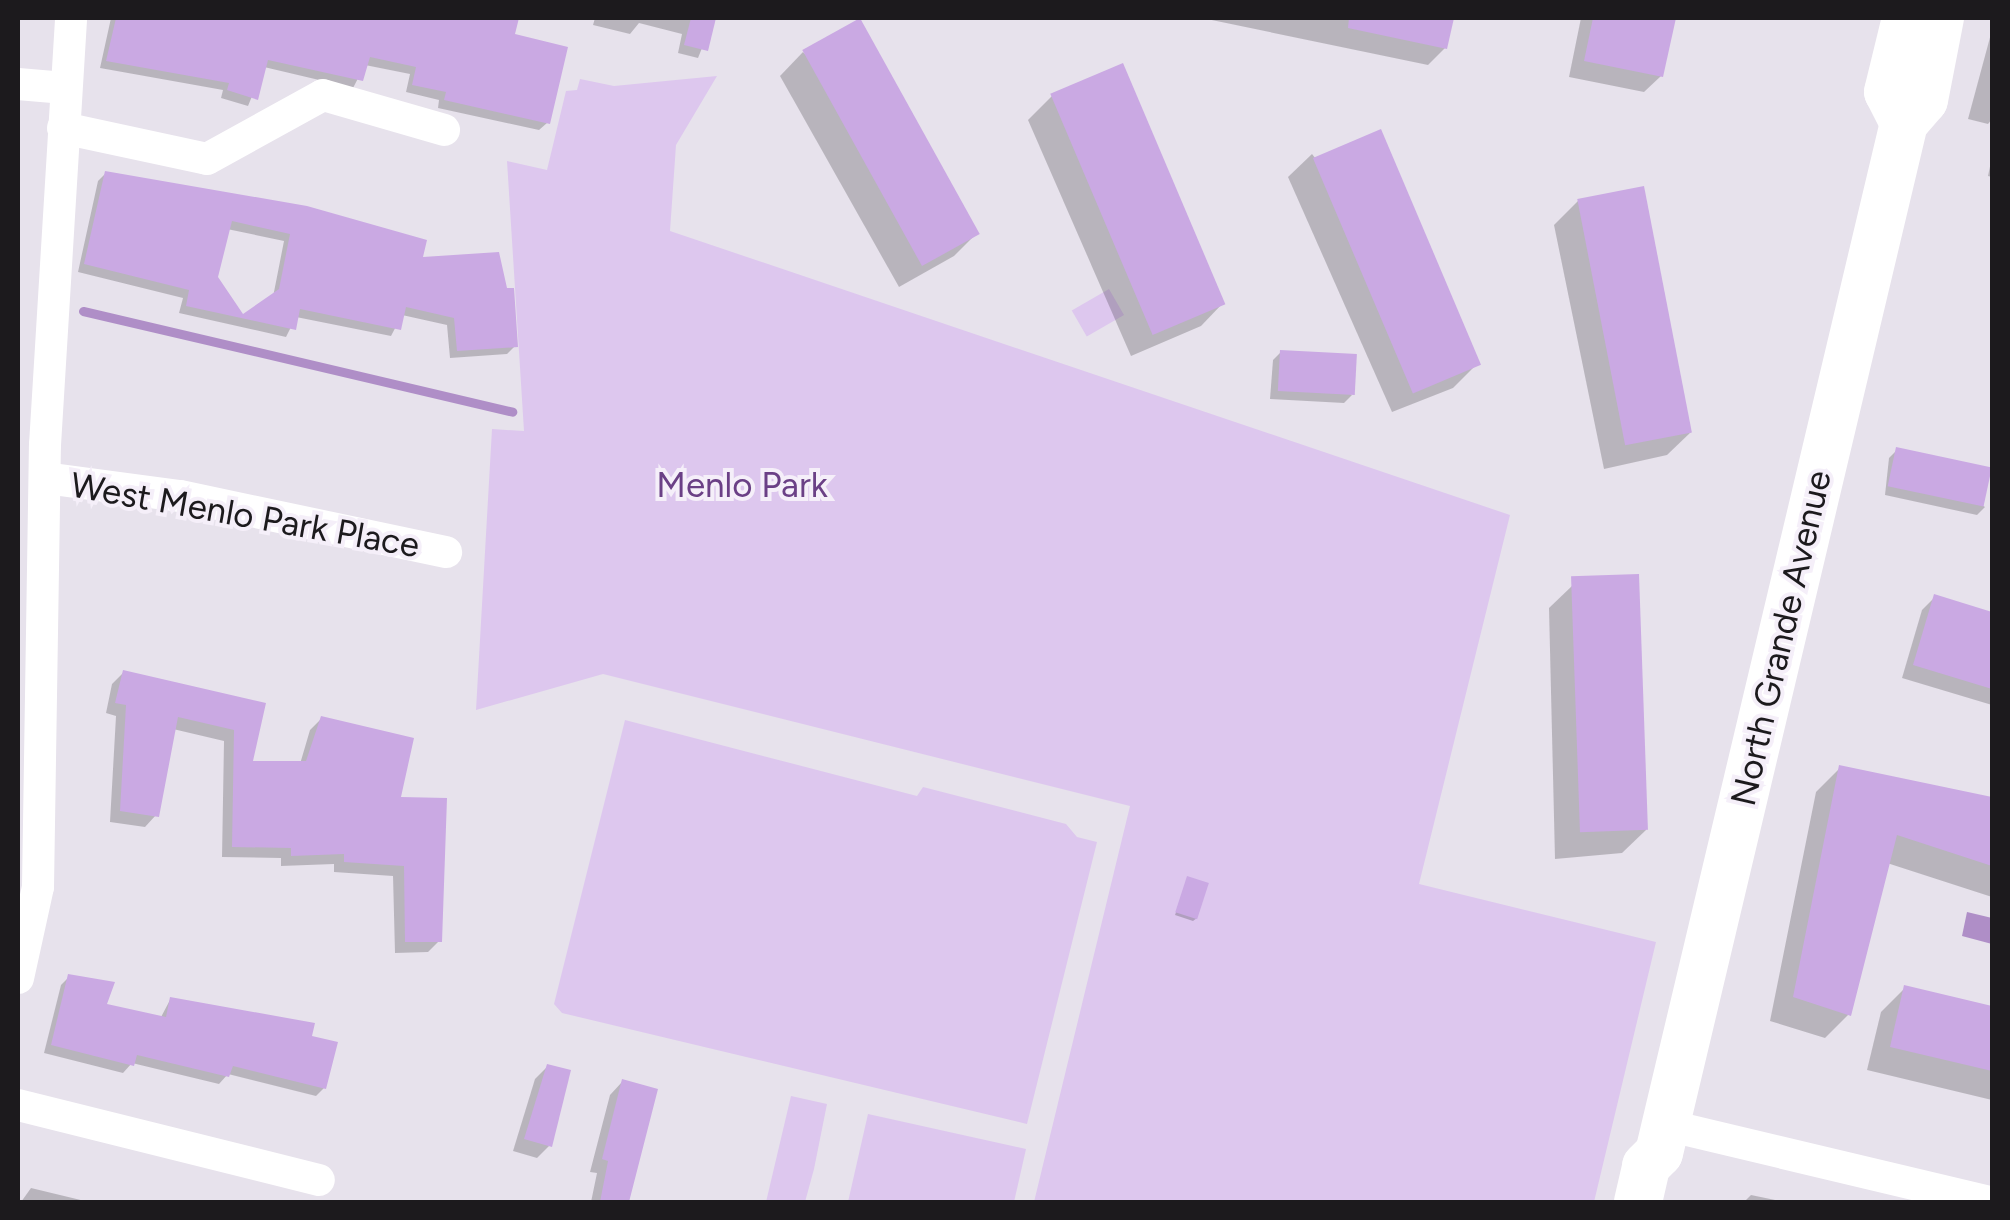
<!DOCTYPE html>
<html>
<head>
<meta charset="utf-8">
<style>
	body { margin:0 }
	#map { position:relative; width:2010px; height:1220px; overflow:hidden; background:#e7e2ec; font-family:Figtree,sans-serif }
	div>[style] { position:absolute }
	.green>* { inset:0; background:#ddc7ee; transform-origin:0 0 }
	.water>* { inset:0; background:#af8ec7 }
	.shadow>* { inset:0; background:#0003 }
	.stream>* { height:9px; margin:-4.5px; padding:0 4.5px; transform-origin:4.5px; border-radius:4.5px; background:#af8ec7 }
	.building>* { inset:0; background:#caa9e3; transform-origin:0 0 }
	.minor>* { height:32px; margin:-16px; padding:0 16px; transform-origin:16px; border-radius:16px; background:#fff }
	.secondary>* { height:48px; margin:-24px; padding:0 24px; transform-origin:24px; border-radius:24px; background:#fff }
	span { translate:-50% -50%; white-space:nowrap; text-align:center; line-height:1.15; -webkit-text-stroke:8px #f5eff9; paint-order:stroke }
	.park-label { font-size:35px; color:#6b4086 }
	.street-label { font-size:35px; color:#1c1a1d }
	.frame { position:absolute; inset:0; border:20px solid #1c1a1d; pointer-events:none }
</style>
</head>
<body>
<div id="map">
	<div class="green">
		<i style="clip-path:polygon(717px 76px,676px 145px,670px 231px,1510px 515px,1419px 884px,1656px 942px,1594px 1202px,1034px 1202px,1130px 806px,603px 674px,476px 710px,492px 429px,524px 431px,507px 161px,547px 170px,566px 91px,577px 90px,580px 79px,614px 86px)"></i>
		<i style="left:1109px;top:289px;width:30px;height:43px;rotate:60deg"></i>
		<i style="clip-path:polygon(625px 720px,917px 796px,923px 787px,1066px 824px,1077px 837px,1097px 842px,1027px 1124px,562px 1013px,554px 1004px)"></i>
		<i style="clip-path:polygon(791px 1096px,827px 1104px,814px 1169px,805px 1202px,766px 1202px)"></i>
		<i style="clip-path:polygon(868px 1114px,1026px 1149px,1014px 1202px,848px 1202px)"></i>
	</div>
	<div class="water">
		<i style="clip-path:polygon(1967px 912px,1992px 918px,1992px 944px,1962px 936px)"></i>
	</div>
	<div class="shadow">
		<i style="clip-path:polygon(111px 18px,517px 18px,512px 36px,547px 123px,539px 130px,438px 108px,439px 100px,406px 92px,410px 74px,365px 65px,353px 88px,264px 67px,248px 106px,221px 98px,223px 90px,100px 68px)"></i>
		<i style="clip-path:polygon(595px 18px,714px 18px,698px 58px,678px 53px,682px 34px,639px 23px,630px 34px,593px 25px)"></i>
		<i style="clip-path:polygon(1202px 18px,1451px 18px,1445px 48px,1428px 65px)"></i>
		<i style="clip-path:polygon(1581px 18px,1673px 18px,1661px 76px,1644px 92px,1569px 77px)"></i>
		<i style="clip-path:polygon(1992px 30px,1992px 119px,1988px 124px,1968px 119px)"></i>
		<i style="clip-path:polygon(803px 52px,978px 232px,954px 256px,899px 287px,780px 76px)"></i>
		<i style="clip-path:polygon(1052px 96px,1224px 302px,1201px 326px,1131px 356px,1028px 120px)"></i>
		<i style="clip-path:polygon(1312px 154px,1477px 364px,1453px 388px,1392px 412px,1288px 177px)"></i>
		<i style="clip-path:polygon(1992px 157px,1992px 177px,1988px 176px)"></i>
		<i style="clip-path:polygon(evenodd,106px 173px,420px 259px,515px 346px,507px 354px,450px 358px,447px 325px,402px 315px,391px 336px,296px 317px,286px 337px,179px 313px,183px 298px,78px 272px,98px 181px,106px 173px,227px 229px,284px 241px,273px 297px,242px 318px,215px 278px,227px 229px)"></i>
		<i style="clip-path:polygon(1578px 201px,1691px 432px,1667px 455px,1604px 469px,1554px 225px)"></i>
		<i style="clip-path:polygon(1281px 352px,1352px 395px,1344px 403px,1270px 399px,1273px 360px)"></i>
		<i style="clip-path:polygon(1897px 450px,1985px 507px,1977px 515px,1885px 495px,1889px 458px)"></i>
		<i style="clip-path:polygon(1573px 585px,1646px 830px,1622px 853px,1555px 859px,1549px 608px)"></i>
		<i style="clip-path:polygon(1935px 597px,1992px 614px,1992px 705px,1902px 678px,1922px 610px)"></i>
		<i style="clip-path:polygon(123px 673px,263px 705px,250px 763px,300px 764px,310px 730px,322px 718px,398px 799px,439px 941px,428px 952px,395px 953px,393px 876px,334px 872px,334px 864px,281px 866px,281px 858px,222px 857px,224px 741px,173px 729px,156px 815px,145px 827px,110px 822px,116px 716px,106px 713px,112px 684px)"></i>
		<i style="clip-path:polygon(1840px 768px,1992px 799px,1992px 897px,1887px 863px,1849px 1014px,1825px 1038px,1770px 1021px,1816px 792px)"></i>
		<i style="clip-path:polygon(1188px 879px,1197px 918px,1193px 921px,1175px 915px)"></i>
		<i style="clip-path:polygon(69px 977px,104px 1006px,160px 1019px,170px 1000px,309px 1038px,324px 1088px,316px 1096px,228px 1074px,219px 1084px,132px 1063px,123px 1073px,44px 1053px,61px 985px)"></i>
		<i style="clip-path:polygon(1905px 988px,1992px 1009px,1992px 1100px,1867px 1070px,1881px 1012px)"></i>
		<i style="clip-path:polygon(548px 1066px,549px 1146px,537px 1158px,513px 1151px,535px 1079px)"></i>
		<i style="clip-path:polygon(622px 1082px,655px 1091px,626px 1202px,591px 1202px,597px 1173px,590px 1172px,610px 1095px)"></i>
		<i style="clip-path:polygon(31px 1188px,89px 1202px,21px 1202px)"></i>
		<i style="clip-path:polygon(1751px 1195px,1785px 1202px,1744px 1202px)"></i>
	</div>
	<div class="stream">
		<i style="left:83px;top:311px;width:441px;rotate:13.2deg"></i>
	</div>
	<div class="building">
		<i style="clip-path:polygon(116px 18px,519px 18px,515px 34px,568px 47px,550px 124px,444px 100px,446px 92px,412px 85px,416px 67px,370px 57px,363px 81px,268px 60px,258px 100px,227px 90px,229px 83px,106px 61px)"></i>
		<i style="clip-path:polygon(691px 18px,716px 18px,708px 51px,684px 45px)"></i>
		<i style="left:860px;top:18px;width:247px;height:66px;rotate:61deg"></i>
		<i style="clip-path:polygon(1349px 18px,1454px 18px,1447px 49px,1348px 28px)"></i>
		<i style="clip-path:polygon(1593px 18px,1676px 18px,1663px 77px,1584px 61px)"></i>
		<i style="left:1123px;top:63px;width:262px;height:79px;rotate:67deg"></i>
		<i style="left:1381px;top:129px;width:256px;height:74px;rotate:67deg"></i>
		<i style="clip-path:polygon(evenodd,105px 171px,307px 206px,427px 240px,423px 257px,499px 252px,507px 288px,514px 288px,518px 347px,457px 351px,454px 318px,406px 307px,401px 330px,300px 309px,296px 330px,186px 306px,189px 290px,84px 264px,105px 171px,232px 221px,290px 234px,279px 289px,243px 314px,218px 277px,232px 221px)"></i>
		<i style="left:1644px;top:186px;width:251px;height:68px;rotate:79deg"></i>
		<i style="left:1280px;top:350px;width:77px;height:41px;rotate:3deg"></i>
		<i style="left:1896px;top:447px;width:98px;height:40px;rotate:12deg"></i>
		<i style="left:1639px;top:574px;width:256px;height:68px;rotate:88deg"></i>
		<i style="clip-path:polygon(1934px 594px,1992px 612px,1992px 689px,1913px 665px)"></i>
		<i style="clip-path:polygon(123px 670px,266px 703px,253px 761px,306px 761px,321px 716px,414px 738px,401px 797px,447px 798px,442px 942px,405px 942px,404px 866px,344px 862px,344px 854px,291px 856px,291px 848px,232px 847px,234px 730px,178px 717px,159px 817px,120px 811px,126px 705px,115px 703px)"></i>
		<i style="clip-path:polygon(1839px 765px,1992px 797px,1992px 866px,1897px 835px,1851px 1016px,1793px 997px)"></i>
		<i style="left:1187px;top:876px;width:23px;height:38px;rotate:18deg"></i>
		<i style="clip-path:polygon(68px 974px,115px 982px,107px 1004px,166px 1017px,170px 997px,315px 1023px,312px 1036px,338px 1042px,326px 1089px,233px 1066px,229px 1077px,137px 1055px,134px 1066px,51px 1045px)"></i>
		<i style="clip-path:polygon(1904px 985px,1992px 1006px,1992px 1071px,1890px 1047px)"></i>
		<i style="clip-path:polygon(547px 1064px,571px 1070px,552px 1147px,524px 1139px)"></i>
		<i style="clip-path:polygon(622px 1079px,658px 1089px,629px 1202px,600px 1202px,608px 1161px,602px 1159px)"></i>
	</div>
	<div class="minor">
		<i style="left:18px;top:84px;width:47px;rotate:4.9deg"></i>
		<i style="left:63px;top:128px;width:147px;rotate:12.1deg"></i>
		<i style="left:207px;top:159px;width:132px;rotate:-28.9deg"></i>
		<i style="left:323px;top:95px;width:126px;rotate:16.1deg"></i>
		<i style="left:45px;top:478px;width:136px;rotate:7.6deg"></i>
		<i style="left:180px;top:496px;width:272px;rotate:11.9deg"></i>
		<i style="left:18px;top:978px;width:93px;rotate:-77.6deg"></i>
		<i style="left:38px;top:887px;width:442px;rotate:-89.1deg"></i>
		<i style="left:45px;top:445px;width:428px;rotate:-86.5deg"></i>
		<i style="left:18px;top:1105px;width:310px;rotate:14deg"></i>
		<i style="left:1666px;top:1125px;width:333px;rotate:13.4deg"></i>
	</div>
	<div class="secondary">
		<i style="left:1904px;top:123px;width:35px;rotate:-117deg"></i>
		<i style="left:1888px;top:92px;width:76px;rotate:-76.3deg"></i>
		<i style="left:1638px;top:1202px;width:37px;rotate:-77deg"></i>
		<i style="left:1646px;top:1166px;width:18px;rotate:-45deg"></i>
		<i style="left:1659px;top:1153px;width:1059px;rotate:-76.62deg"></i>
		<i style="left:1904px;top:123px;width:30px;rotate:-49deg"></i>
		<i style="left:1924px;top:100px;width:84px;rotate:-79deg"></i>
	</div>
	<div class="park-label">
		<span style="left:742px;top:485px">Menlo Park</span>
	</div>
	<div class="street-label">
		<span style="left:245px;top:515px;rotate:10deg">West Menlo Park Place</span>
		<span style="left:1781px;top:638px;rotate:-77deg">North Grande Avenue</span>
	</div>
	<div class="frame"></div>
</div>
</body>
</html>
